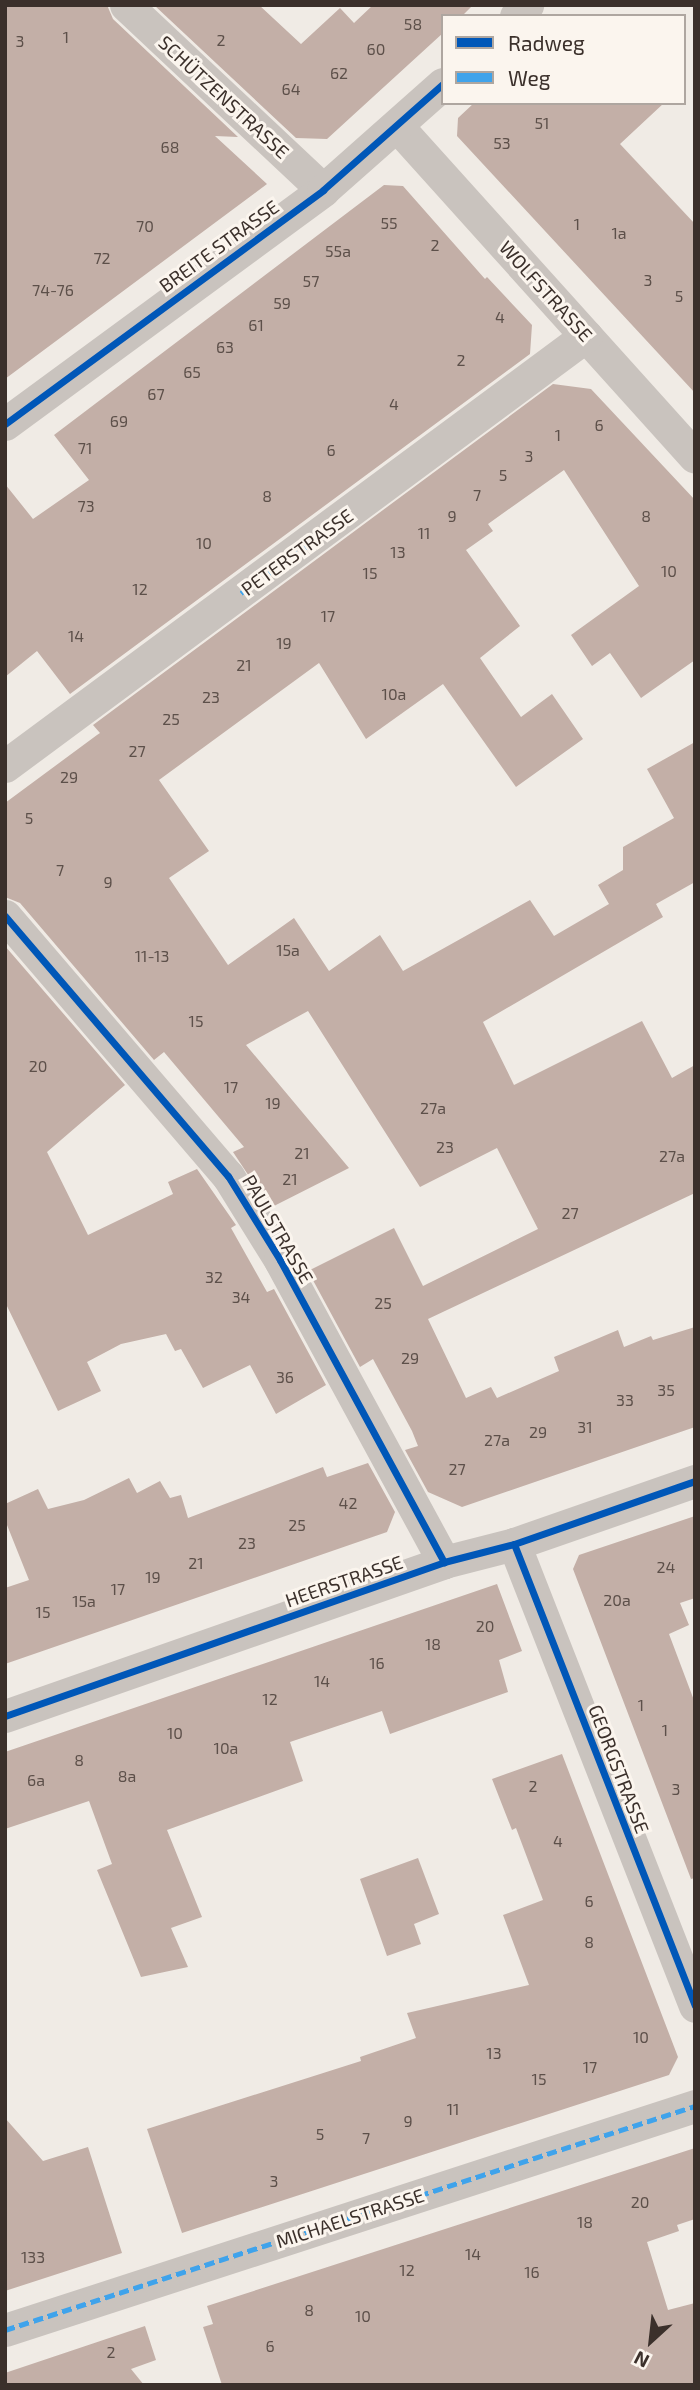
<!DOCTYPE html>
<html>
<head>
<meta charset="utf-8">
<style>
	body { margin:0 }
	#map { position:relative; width:700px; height:2390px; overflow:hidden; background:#f0ebe5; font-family:"Exo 2",sans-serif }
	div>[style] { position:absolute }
	.building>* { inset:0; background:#c3afa7 }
	.street>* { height:33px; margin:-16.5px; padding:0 16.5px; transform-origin:16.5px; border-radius:16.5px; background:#c9c3be }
	.quiet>* { height:5px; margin-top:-2.5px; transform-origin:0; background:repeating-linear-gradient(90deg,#3fa3eb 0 10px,transparent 0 15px) }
	.cycleway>* { height:7px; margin:-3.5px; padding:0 3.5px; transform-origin:3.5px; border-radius:3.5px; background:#0057b8 }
	span { translate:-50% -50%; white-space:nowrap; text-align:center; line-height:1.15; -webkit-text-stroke:6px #fbf5ee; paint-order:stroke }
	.number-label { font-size:16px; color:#5d504a }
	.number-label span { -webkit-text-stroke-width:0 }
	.street-label { font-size:19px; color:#3b302b }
	.frame { position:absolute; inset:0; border:7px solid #3b302b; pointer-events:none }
	.legend { position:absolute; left:441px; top:14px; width:245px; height:91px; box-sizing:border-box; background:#fbf5ee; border:2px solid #aea6a0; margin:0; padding:9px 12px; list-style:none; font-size:21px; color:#3b302b }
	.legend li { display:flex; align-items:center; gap:14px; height:35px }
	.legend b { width:35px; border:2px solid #aea6a0 }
	.north { position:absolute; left:616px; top:2306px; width:70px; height:70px; -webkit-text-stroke:5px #fbf5ee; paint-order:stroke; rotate:207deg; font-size:19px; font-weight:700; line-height:28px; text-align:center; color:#3b302b }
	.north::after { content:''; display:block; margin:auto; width:24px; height:32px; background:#3b302b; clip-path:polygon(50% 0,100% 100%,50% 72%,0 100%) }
</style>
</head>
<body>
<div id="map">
	<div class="building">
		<i style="clip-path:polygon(5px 5px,107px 5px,113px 19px,238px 137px,215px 136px,267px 184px,5px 379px)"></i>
		<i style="clip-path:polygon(154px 5px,259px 5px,301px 44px,340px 8px,354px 23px,373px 5px,473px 5px,462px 16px,443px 16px,443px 33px,327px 139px,296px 138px)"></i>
		<i style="clip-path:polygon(474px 103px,664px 103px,620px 144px,695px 224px,695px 393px,457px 136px,458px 118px)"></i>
		<i style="clip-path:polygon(384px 185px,403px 186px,485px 279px,487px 277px,532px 325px,530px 354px,70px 694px,37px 651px,5px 677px,5px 484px,33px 519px,89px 480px,54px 435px)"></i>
		<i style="clip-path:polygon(553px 384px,591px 389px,695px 500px,695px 660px,641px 698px,610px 653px,592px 666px,571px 635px,639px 586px,564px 470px,488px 524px,493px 531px,466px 550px,520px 626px,480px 658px,521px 717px,552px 694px,583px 739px,516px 787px,443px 684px,366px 739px,319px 663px,159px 780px,209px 851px,169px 878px,228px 965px,294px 918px,329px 971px,380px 935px,403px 971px,530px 900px,554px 936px,609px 904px,598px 885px,623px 870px,623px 847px,674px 818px,647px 769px,695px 742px,695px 882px,656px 904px,663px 917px,483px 1022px,514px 1085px,642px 1021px,672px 1078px,695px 1065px,695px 1193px,428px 1319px,466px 1398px,491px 1387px,497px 1398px,559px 1371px,554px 1357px,618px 1330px,624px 1347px,651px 1336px,653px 1340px,695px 1327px,695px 1427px,462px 1507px,428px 1492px,405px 1450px,418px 1446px,412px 1431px,373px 1359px,360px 1367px,308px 1271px,394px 1228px,423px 1286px,538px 1229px,497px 1148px,420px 1187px,308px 1011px,246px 1045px,349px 1168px,270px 1208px,233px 1152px,244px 1147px,164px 1052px,154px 1060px,20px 903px,5px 897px,5px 803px,97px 735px,100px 733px,93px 725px)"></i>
		<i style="clip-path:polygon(5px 946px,125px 1085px,47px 1152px,88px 1235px,173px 1194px,168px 1182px,197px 1169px,236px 1225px,231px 1228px,267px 1292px,274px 1289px,326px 1385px,276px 1414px,250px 1365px,203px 1388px,181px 1349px,175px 1351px,166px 1334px,121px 1344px,87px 1362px,101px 1391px,58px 1411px,5px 1302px)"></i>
		<i style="clip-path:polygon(368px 1463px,395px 1512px,387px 1532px,5px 1664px,5px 1588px,29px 1580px,5px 1520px,5px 1504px,38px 1489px,48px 1509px,84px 1500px,129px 1478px,137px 1493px,160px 1481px,170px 1498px,181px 1495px,188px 1518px,323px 1467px,327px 1477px)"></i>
		<i style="clip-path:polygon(695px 1516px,695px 1598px,680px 1603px,689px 1625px,669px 1634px,695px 1703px,695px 1878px,691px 1879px,573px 1569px,579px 1555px)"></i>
		<i style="clip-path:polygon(497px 1584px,522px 1651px,499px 1660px,508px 1692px,390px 1734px,382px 1711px,290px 1742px,303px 1781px,167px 1830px,202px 1917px,171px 1928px,188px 1967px,141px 1977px,97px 1870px,112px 1864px,89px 1801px,5px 1829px,5px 1752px)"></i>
		<i style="clip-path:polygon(562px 1754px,678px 2057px,669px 2075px,182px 2233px,147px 2129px,361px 2061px,360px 2057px,416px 2038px,407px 2013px,529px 1985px,503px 1915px,543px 1900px,516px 1828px,512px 1830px,492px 1779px)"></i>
		<i style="clip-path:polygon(418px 1858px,439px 1914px,414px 1924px,421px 1944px,387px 1956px,360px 1879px)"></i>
		<i style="clip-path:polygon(5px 2118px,43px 2161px,88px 2147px,122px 2253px,5px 2291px)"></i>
		<i style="clip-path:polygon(695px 2148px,695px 2219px,677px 2225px,679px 2231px,647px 2242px,668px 2310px,695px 2303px,695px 2385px,222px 2385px,203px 2327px,213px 2324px,207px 2306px)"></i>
		<i style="clip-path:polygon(145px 2326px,156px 2360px,131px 2369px,144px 2385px,5px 2385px,5px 2373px)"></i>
	</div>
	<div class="street">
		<i style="left:126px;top:5px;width:270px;rotate:43.2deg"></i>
		<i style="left:516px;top:16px;width:16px;rotate:-45deg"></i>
		<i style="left:397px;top:126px;width:445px;rotate:48deg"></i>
		<i style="left:5px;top:424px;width:395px;rotate:-36.3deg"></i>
		<i style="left:323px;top:190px;width:160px;rotate:-41.5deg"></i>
		<i style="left:5px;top:766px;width:723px;rotate:-36.51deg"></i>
		<i style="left:5px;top:916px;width:343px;rotate:49.4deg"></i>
		<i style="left:228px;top:1176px;width:99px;rotate:58.2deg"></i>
		<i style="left:280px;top:1260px;width:344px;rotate:61.5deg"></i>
		<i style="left:514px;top:1544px;width:496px;rotate:68.6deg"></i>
		<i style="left:5px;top:1716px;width:465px;rotate:-19.3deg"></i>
		<i style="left:444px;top:1562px;width:72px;rotate:-14.4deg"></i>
		<i style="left:514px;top:1544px;width:192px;rotate:-19.2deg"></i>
		<i style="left:5px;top:2330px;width:725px;rotate:-17.99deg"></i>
	</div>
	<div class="quiet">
		<i style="left:241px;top:593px;width:90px;rotate:-35.5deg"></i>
		<i style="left:5px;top:2330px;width:725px;rotate:-17.99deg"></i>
	</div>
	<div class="cycleway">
		<i style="left:5px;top:424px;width:395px;rotate:-36.3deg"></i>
		<i style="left:323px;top:190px;width:160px;rotate:-41.5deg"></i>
		<i style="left:5px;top:916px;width:343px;rotate:49.4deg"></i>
		<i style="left:228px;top:1176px;width:99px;rotate:58.2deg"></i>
		<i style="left:280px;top:1260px;width:344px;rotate:61.5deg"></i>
		<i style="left:514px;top:1544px;width:496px;rotate:68.6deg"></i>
		<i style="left:5px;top:1716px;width:465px;rotate:-19.3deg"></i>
		<i style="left:444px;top:1562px;width:72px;rotate:-14.4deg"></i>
		<i style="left:514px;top:1544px;width:192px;rotate:-19.2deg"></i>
	</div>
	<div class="number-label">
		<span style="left:413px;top:24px">58</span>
		<span style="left:66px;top:37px">1</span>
		<span style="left:221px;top:40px">2</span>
		<span style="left:20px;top:41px">3</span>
		<span style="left:376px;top:49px">60</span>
		<span style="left:339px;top:73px">62</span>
		<span style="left:291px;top:89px">64</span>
		<span style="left:542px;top:123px">51</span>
		<span style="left:502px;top:143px">53</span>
		<span style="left:170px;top:147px">68</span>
		<span style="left:389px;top:223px">55</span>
		<span style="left:577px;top:224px">1</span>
		<span style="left:145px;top:226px">70</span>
		<span style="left:619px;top:233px">1a</span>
		<span style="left:435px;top:245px">2</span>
		<span style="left:338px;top:251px">55a</span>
		<span style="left:102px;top:258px">72</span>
		<span style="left:648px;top:280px">3</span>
		<span style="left:311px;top:281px">57</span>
		<span style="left:53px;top:290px">74-76</span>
		<span style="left:679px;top:296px">5</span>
		<span style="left:282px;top:303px">59</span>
		<span style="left:500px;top:317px">4</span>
		<span style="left:256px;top:325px">61</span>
		<span style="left:225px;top:347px">63</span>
		<span style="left:461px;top:360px">2</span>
		<span style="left:192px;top:372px">65</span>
		<span style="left:156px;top:394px">67</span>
		<span style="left:394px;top:404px">4</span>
		<span style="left:119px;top:421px">69</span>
		<span style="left:599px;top:425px">6</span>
		<span style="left:558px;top:435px">1</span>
		<span style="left:85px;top:448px">71</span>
		<span style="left:331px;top:450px">6</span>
		<span style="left:529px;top:456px">3</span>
		<span style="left:503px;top:475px">5</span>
		<span style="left:477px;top:495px">7</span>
		<span style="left:267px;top:496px">8</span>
		<span style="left:86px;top:506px">73</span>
		<span style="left:452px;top:516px">9</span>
		<span style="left:646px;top:516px">8</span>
		<span style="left:424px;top:533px">11</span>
		<span style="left:204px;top:543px">10</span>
		<span style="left:398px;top:552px">13</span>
		<span style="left:669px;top:571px">10</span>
		<span style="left:370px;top:573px">15</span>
		<span style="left:140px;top:589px">12</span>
		<span style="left:328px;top:616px">17</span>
		<span style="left:76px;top:636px">14</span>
		<span style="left:284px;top:643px">19</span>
		<span style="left:244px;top:665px">21</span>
		<span style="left:394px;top:694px">10a</span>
		<span style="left:211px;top:697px">23</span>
		<span style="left:171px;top:719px">25</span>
		<span style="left:137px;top:751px">27</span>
		<span style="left:69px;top:777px">29</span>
		<span style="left:29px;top:818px">5</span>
		<span style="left:60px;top:870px">7</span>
		<span style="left:108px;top:882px">9</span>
		<span style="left:288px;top:950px">15a</span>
		<span style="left:152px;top:956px">11-13</span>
		<span style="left:196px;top:1021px">15</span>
		<span style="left:38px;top:1066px">20</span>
		<span style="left:231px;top:1087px">17</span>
		<span style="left:273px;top:1103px">19</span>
		<span style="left:433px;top:1108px">27a</span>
		<span style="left:445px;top:1147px">23</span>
		<span style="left:302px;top:1153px">21</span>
		<span style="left:672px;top:1156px">27a</span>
		<span style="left:290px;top:1179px">21</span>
		<span style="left:570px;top:1213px">27</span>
		<span style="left:214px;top:1277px">32</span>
		<span style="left:241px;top:1297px">34</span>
		<span style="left:383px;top:1303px">25</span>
		<span style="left:410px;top:1358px">29</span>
		<span style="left:285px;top:1377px">36</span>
		<span style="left:666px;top:1390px">35</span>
		<span style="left:625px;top:1400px">33</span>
		<span style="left:585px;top:1427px">31</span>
		<span style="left:538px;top:1432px">29</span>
		<span style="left:497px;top:1440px">27a</span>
		<span style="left:457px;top:1469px">27</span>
		<span style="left:348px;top:1503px">42</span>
		<span style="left:297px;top:1525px">25</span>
		<span style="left:247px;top:1543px">23</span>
		<span style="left:196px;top:1563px">21</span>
		<span style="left:666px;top:1567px">24</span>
		<span style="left:153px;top:1577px">19</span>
		<span style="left:118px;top:1589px">17</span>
		<span style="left:617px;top:1600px">20a</span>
		<span style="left:84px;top:1601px">15a</span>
		<span style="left:43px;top:1612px">15</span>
		<span style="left:485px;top:1626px">20</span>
		<span style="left:433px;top:1644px">18</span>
		<span style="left:377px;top:1663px">16</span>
		<span style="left:322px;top:1681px">14</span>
		<span style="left:270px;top:1699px">12</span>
		<span style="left:641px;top:1705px">1</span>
		<span style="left:665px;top:1730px">1</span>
		<span style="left:175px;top:1733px">10</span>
		<span style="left:226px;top:1748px">10a</span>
		<span style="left:79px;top:1760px">8</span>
		<span style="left:127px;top:1776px">8a</span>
		<span style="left:36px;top:1780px">6a</span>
		<span style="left:533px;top:1786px">2</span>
		<span style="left:676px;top:1789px">3</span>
		<span style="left:558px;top:1841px">4</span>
		<span style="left:589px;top:1901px">6</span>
		<span style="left:589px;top:1942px">8</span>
		<span style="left:641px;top:2037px">10</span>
		<span style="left:494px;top:2053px">13</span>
		<span style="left:590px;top:2067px">17</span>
		<span style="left:539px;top:2079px">15</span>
		<span style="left:453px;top:2109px">11</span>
		<span style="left:408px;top:2121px">9</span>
		<span style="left:320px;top:2134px">5</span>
		<span style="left:366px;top:2138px">7</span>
		<span style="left:274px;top:2181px">3</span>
		<span style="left:640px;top:2202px">20</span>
		<span style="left:585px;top:2222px">18</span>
		<span style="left:473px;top:2254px">14</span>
		<span style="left:33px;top:2257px">133</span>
		<span style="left:407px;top:2270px">12</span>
		<span style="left:532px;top:2272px">16</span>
		<span style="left:309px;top:2310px">8</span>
		<span style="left:363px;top:2316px">10</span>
		<span style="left:270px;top:2346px">6</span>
		<span style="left:111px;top:2352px">2</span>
	</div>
	<div class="street-label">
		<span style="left:224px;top:97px;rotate:43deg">SCHÜTZENSTRASSE</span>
		<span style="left:219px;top:246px;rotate:-36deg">BREITE STRASSE</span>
		<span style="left:546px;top:291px;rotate:48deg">WOLFSTRASSE</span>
		<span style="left:297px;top:552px;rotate:-36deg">PETERSTRASSE</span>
		<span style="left:278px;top:1229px;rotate:60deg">PAULSTRASSE</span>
		<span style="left:344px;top:1581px;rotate:-19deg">HEERSTRASSE</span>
		<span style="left:619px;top:1769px;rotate:69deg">GEORGSTRASSE</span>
		<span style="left:350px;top:2218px;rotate:-18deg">MICHAELSTRASSE</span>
	</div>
	<div class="frame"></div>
	<ul class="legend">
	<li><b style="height:9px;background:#0057b8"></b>Radweg</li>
	<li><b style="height:9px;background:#3fa3eb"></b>Weg</li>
	</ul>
	<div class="north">N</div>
</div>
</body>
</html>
